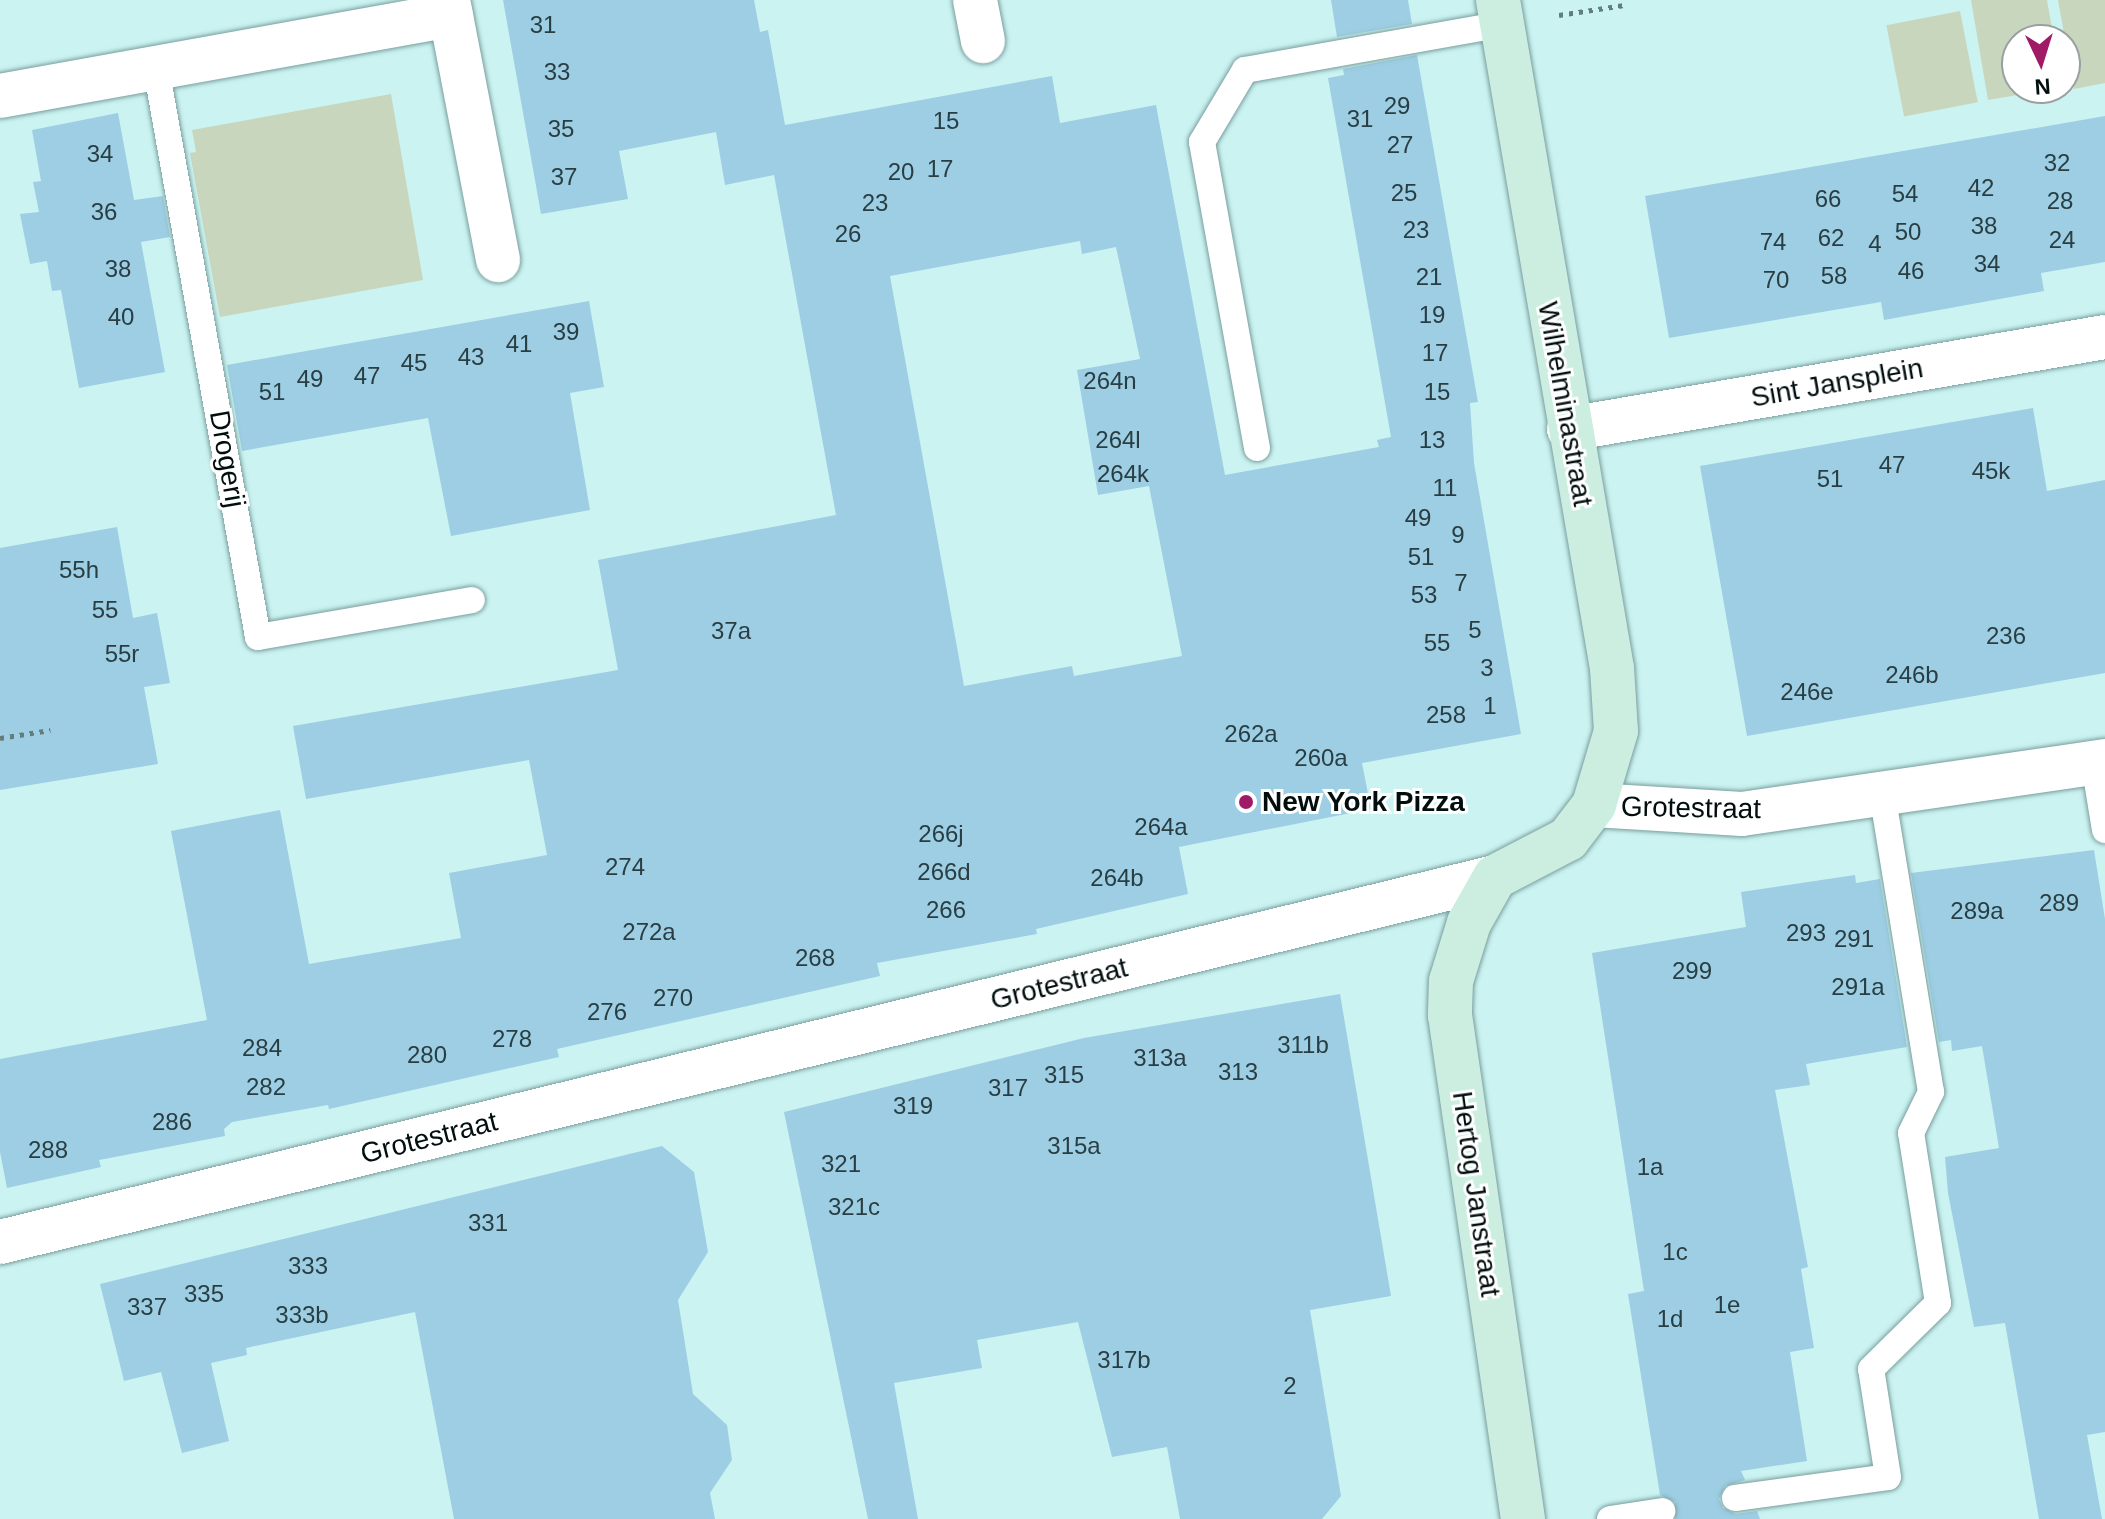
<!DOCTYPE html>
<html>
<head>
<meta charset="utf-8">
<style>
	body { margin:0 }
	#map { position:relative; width:2105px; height:1519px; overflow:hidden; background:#cbf3f2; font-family:Helvetica,sans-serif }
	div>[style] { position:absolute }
	.green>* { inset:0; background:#c8d6bd; transform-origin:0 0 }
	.building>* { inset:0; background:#9dcee3 }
	.path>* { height:5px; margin-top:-2.5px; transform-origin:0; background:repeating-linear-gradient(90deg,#637d7c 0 4px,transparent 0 10px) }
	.roads { filter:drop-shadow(0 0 2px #799e9e) drop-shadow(0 0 2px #799e9e) }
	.lane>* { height:26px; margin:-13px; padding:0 13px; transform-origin:13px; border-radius:13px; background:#fff }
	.street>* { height:44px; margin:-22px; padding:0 22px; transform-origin:22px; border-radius:22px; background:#fff }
	.secondary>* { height:44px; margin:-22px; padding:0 22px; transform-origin:22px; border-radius:22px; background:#cceee0 }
	.dots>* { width:22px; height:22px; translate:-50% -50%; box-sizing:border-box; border:4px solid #fff; border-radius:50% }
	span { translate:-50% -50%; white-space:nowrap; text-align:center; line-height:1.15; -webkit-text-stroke:6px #fff; paint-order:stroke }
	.number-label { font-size:24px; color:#293e43 }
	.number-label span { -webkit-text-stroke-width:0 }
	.street-label { font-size:28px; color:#020e0e }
	.poi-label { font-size:28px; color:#020e0e; font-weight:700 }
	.left { translate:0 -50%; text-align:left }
	.north { position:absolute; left:2001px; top:24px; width:80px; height:80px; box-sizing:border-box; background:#fff; border:2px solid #9a9f9f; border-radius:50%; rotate:176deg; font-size:22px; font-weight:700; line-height:32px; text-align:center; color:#020e0e }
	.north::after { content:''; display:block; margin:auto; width:28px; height:36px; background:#a11a66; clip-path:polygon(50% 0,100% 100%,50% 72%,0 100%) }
</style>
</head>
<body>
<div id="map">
	<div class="green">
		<i style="clip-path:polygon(1971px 0,2047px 0,2054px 40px,2017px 40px,2017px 88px,2060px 88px,1988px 100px)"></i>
		<i style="clip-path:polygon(2058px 0,2105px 0,2105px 83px,2074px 89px)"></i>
		<i style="left:1960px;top:11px;width:93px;height:75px;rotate:79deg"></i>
		<i style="clip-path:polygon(391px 94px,423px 280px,220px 317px,190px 153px,196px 152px,192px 130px)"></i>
	</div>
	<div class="building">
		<i style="clip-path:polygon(evenodd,503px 0,754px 0,760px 32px,768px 30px,785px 125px,1052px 76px,1060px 123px,1156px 105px,1225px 475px,1379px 447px,1377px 440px,1391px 437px,1328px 78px,1344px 75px,1343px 69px,1417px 55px,1478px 402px,1470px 403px,1474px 463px,1521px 734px,1362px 763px,1371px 809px,1179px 847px,1188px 894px,1036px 929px,1037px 934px,877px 963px,880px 976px,557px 1049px,559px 1057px,329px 1109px,328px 1105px,232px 1122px,224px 1129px,225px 1136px,99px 1160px,101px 1167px,7px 1188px,0 1152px,0 1059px,207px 1020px,171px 831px,280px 810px,309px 964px,461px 938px,449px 873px,547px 855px,529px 760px,306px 799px,293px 726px,618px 670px,598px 560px,836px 515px,774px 175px,725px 185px,716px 132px,619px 151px,628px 199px,541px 214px,503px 0,1080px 241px,1082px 254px,1116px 247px,1140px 359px,1077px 370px,1098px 495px,1149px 486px,1182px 656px,1074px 676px,1072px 666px,964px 686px,890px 276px,1080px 241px)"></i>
		<i style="clip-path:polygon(1331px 0,1408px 0,1412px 24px,1337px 37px)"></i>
		<i style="clip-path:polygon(118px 113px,134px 200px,163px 196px,170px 237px,141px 242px,165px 372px,79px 388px,61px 290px,52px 291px,47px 261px,30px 264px,20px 214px,39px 212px,33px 182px,41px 181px,32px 130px)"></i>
		<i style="clip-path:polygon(2105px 116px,2105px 262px,2041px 273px,2044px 291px,1884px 320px,1881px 302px,1669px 338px,1645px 196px)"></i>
		<i style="clip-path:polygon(589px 301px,604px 387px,570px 393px,590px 510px,451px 536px,428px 418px,242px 451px,227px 365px)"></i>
		<i style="clip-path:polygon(2033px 408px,2047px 491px,2105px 480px,2105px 673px,1747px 736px,1700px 466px)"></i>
		<i style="clip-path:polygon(117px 527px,133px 618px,157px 613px,170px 683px,144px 687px,158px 764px,0 790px,0 548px)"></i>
		<i style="clip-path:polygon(2094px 850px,2105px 919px,2105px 1432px,2087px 1435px,2102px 1519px,2039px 1519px,2005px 1323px,1974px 1327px,1948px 1193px,1945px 1157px,1999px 1148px,1982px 1046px,1952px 1051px,1951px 1040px,1939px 1042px,1911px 873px)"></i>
		<i style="clip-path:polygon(1855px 875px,1856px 883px,1880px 879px,1907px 1047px,1806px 1064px,1810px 1085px,1775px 1090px,1808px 1267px,1801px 1269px,1814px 1348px,1790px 1352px,1807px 1461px,1741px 1471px,1745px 1480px,1725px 1486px,1719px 1499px,1723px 1508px,1736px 1514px,1757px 1511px,1760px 1519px,1675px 1519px,1675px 1502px,1660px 1495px,1628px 1294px,1644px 1291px,1592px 953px,1746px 927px,1741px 892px)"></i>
		<i style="clip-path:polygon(1340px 994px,1391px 1296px,1310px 1310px,1341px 1496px,1322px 1519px,1180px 1519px,1167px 1447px,1112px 1457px,1078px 1322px,977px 1340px,982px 1368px,894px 1383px,918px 1519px,868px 1519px,784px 1112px,1084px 1038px)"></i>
		<i style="clip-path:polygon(662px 1146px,694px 1172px,708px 1252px,678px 1300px,693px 1394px,727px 1425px,732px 1460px,710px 1493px,715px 1519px,454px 1519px,415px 1312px,246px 1348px,247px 1355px,211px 1363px,229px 1441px,182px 1453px,161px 1372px,124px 1381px,100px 1284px)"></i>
	</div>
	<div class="path">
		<i style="left:1559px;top:15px;width:66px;rotate:-8.7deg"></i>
		<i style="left:0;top:738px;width:51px;rotate:-9.1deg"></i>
	</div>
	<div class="roads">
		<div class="lane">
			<i style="left:156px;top:68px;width:578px;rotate:79.84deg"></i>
			<i style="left:258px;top:637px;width:217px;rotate:-9.8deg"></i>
			<i style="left:1257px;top:448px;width:311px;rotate:-100.2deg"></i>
			<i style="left:1202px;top:142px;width:84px;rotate:-59.2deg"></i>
			<i style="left:1245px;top:70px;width:261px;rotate:-10.1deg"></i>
			<i style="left:2094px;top:763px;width:68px;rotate:80.7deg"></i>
			<i style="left:1735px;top:1498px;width:154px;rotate:-7.8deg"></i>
			<i style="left:1888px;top:1477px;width:109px;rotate:-98.9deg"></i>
			<i style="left:1871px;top:1369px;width:94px;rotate:-44.6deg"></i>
			<i style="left:1938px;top:1303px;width:172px;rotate:-99deg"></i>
			<i style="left:1911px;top:1133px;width:46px;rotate:-64deg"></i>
			<i style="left:1931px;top:1092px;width:302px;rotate:-99.3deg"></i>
			<i style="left:1610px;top:1519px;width:53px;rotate:-8.7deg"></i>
		</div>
		<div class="street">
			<i style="left:448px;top:0;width:265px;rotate:79.1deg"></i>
			<i style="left:975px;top:0;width:42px;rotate:79deg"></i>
			<i style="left:0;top:96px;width:458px;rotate:-10.2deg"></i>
			<i style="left:1569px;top:429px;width:544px;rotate:-9.74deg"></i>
			<i style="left:1594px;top:805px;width:148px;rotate:3.5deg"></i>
			<i style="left:1742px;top:814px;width:367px;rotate:-8.3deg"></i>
			<i style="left:0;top:1242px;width:1539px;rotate:-13.72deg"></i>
		</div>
		<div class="secondary">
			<i style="left:1498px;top:0;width:678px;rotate:80.32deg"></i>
			<i style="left:1612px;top:668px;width:63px;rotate:86.4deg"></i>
			<i style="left:1616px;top:731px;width:77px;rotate:106.6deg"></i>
			<i style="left:1594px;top:805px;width:43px;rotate:127.4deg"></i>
			<i style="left:1568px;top:839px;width:82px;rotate:152.5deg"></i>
			<i style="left:1495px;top:877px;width:53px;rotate:119.5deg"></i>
			<i style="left:1469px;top:923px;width:61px;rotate:107.2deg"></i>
			<i style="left:1451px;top:981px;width:34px;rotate:92deg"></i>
			<i style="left:1450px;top:1015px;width:509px;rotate:81.76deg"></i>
		</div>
	</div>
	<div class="dots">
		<i style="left:1246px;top:802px;background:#a11a66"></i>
	</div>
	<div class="number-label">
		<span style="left:543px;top:25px">31</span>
		<span style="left:557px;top:72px">33</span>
		<span style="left:1397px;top:106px">29</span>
		<span style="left:1360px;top:119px">31</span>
		<span style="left:946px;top:121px">15</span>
		<span style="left:561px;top:129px">35</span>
		<span style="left:1400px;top:145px">27</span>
		<span style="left:100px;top:154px">34</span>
		<span style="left:2057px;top:163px">32</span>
		<span style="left:940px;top:169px">17</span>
		<span style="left:901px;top:172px">20</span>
		<span style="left:564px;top:177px">37</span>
		<span style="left:1981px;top:188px">42</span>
		<span style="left:1404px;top:193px">25</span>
		<span style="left:1905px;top:194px">54</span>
		<span style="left:1828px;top:199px">66</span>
		<span style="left:2060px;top:201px">28</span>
		<span style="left:875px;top:203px">23</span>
		<span style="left:104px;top:212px">36</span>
		<span style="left:1984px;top:226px">38</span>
		<span style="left:1416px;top:230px">23</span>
		<span style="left:1908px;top:232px">50</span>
		<span style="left:848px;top:234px">26</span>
		<span style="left:1831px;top:238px">62</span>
		<span style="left:2062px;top:240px">24</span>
		<span style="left:1773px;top:242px">74</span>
		<span style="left:1875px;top:244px">4</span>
		<span style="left:1987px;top:264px">34</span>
		<span style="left:118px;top:269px">38</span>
		<span style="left:1911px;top:271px">46</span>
		<span style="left:1834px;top:276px">58</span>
		<span style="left:1429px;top:277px">21</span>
		<span style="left:1776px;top:280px">70</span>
		<span style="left:1432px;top:315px">19</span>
		<span style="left:121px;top:317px">40</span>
		<span style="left:566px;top:332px">39</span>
		<span style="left:519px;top:344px">41</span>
		<span style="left:1435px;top:353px">17</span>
		<span style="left:471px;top:357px">43</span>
		<span style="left:414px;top:363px">45</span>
		<span style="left:367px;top:376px">47</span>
		<span style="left:310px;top:379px">49</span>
		<span style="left:1110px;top:381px">264n</span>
		<span style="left:272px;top:392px">51</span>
		<span style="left:1437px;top:392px">15</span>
		<span style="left:1118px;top:440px">264l</span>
		<span style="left:1432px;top:440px">13</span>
		<span style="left:1892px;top:465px">47</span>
		<span style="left:1991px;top:471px">45k</span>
		<span style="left:1123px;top:474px">264k</span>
		<span style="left:1830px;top:479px">51</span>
		<span style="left:1445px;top:488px">11</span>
		<span style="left:1418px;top:518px">49</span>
		<span style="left:1458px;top:535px">9</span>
		<span style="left:1421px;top:557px">51</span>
		<span style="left:79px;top:570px">55h</span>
		<span style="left:1461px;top:583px">7</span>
		<span style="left:1424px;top:595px">53</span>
		<span style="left:105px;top:610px">55</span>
		<span style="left:1475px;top:630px">5</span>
		<span style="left:731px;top:631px">37a</span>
		<span style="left:2006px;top:636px">236</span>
		<span style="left:1437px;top:643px">55</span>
		<span style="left:122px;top:654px">55r</span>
		<span style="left:1487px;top:668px">3</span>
		<span style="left:1912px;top:675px">246b</span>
		<span style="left:1807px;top:692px">246e</span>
		<span style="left:1490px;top:706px">1</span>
		<span style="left:1446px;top:715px">258</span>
		<span style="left:1251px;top:734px">262a</span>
		<span style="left:1321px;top:758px">260a</span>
		<span style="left:1161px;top:827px">264a</span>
		<span style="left:941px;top:834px">266j</span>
		<span style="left:625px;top:867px">274</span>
		<span style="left:944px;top:872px">266d</span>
		<span style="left:1117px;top:878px">264b</span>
		<span style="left:2059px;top:903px">289</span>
		<span style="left:946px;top:910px">266</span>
		<span style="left:1977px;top:911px">289a</span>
		<span style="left:649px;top:932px">272a</span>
		<span style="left:1806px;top:933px">293</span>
		<span style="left:1854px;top:939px">291</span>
		<span style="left:815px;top:958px">268</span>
		<span style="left:1692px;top:971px">299</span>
		<span style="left:1858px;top:987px">291a</span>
		<span style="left:673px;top:998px">270</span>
		<span style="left:607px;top:1012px">276</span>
		<span style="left:512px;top:1039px">278</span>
		<span style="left:1303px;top:1045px">311b</span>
		<span style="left:262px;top:1048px">284</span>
		<span style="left:427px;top:1055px">280</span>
		<span style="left:1160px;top:1058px">313a</span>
		<span style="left:1238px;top:1072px">313</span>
		<span style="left:1064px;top:1075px">315</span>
		<span style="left:266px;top:1087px">282</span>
		<span style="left:1008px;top:1088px">317</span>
		<span style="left:913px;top:1106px">319</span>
		<span style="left:172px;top:1122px">286</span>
		<span style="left:1074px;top:1146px">315a</span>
		<span style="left:48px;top:1150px">288</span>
		<span style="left:841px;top:1164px">321</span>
		<span style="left:1650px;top:1167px">1a</span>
		<span style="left:854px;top:1207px">321c</span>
		<span style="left:488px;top:1223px">331</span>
		<span style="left:1675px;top:1252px">1c</span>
		<span style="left:308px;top:1266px">333</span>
		<span style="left:204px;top:1294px">335</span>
		<span style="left:1727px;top:1305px">1e</span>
		<span style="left:147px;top:1307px">337</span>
		<span style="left:302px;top:1315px">333b</span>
		<span style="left:1670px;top:1319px">1d</span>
		<span style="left:1124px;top:1360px">317b</span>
		<span style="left:1290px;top:1386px">2</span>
	</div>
	<div class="street-label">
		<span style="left:1837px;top:383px;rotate:-10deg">Sint Jansplein</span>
		<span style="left:1565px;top:404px;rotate:80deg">Wilhelminastraat</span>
		<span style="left:227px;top:459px;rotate:80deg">Drogerij</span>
		<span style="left:1691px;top:808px;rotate:1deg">Grotestraat</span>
		<span style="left:1059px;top:984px;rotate:-14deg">Grotestraat</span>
		<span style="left:429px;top:1138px;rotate:-14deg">Grotestraat</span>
		<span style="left:1476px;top:1194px;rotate:82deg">Hertog Janstraat</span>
	</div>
	<div class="poi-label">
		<span class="left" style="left:1262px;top:802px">New York Pizza</span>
	</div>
	<div class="north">N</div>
</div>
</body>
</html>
